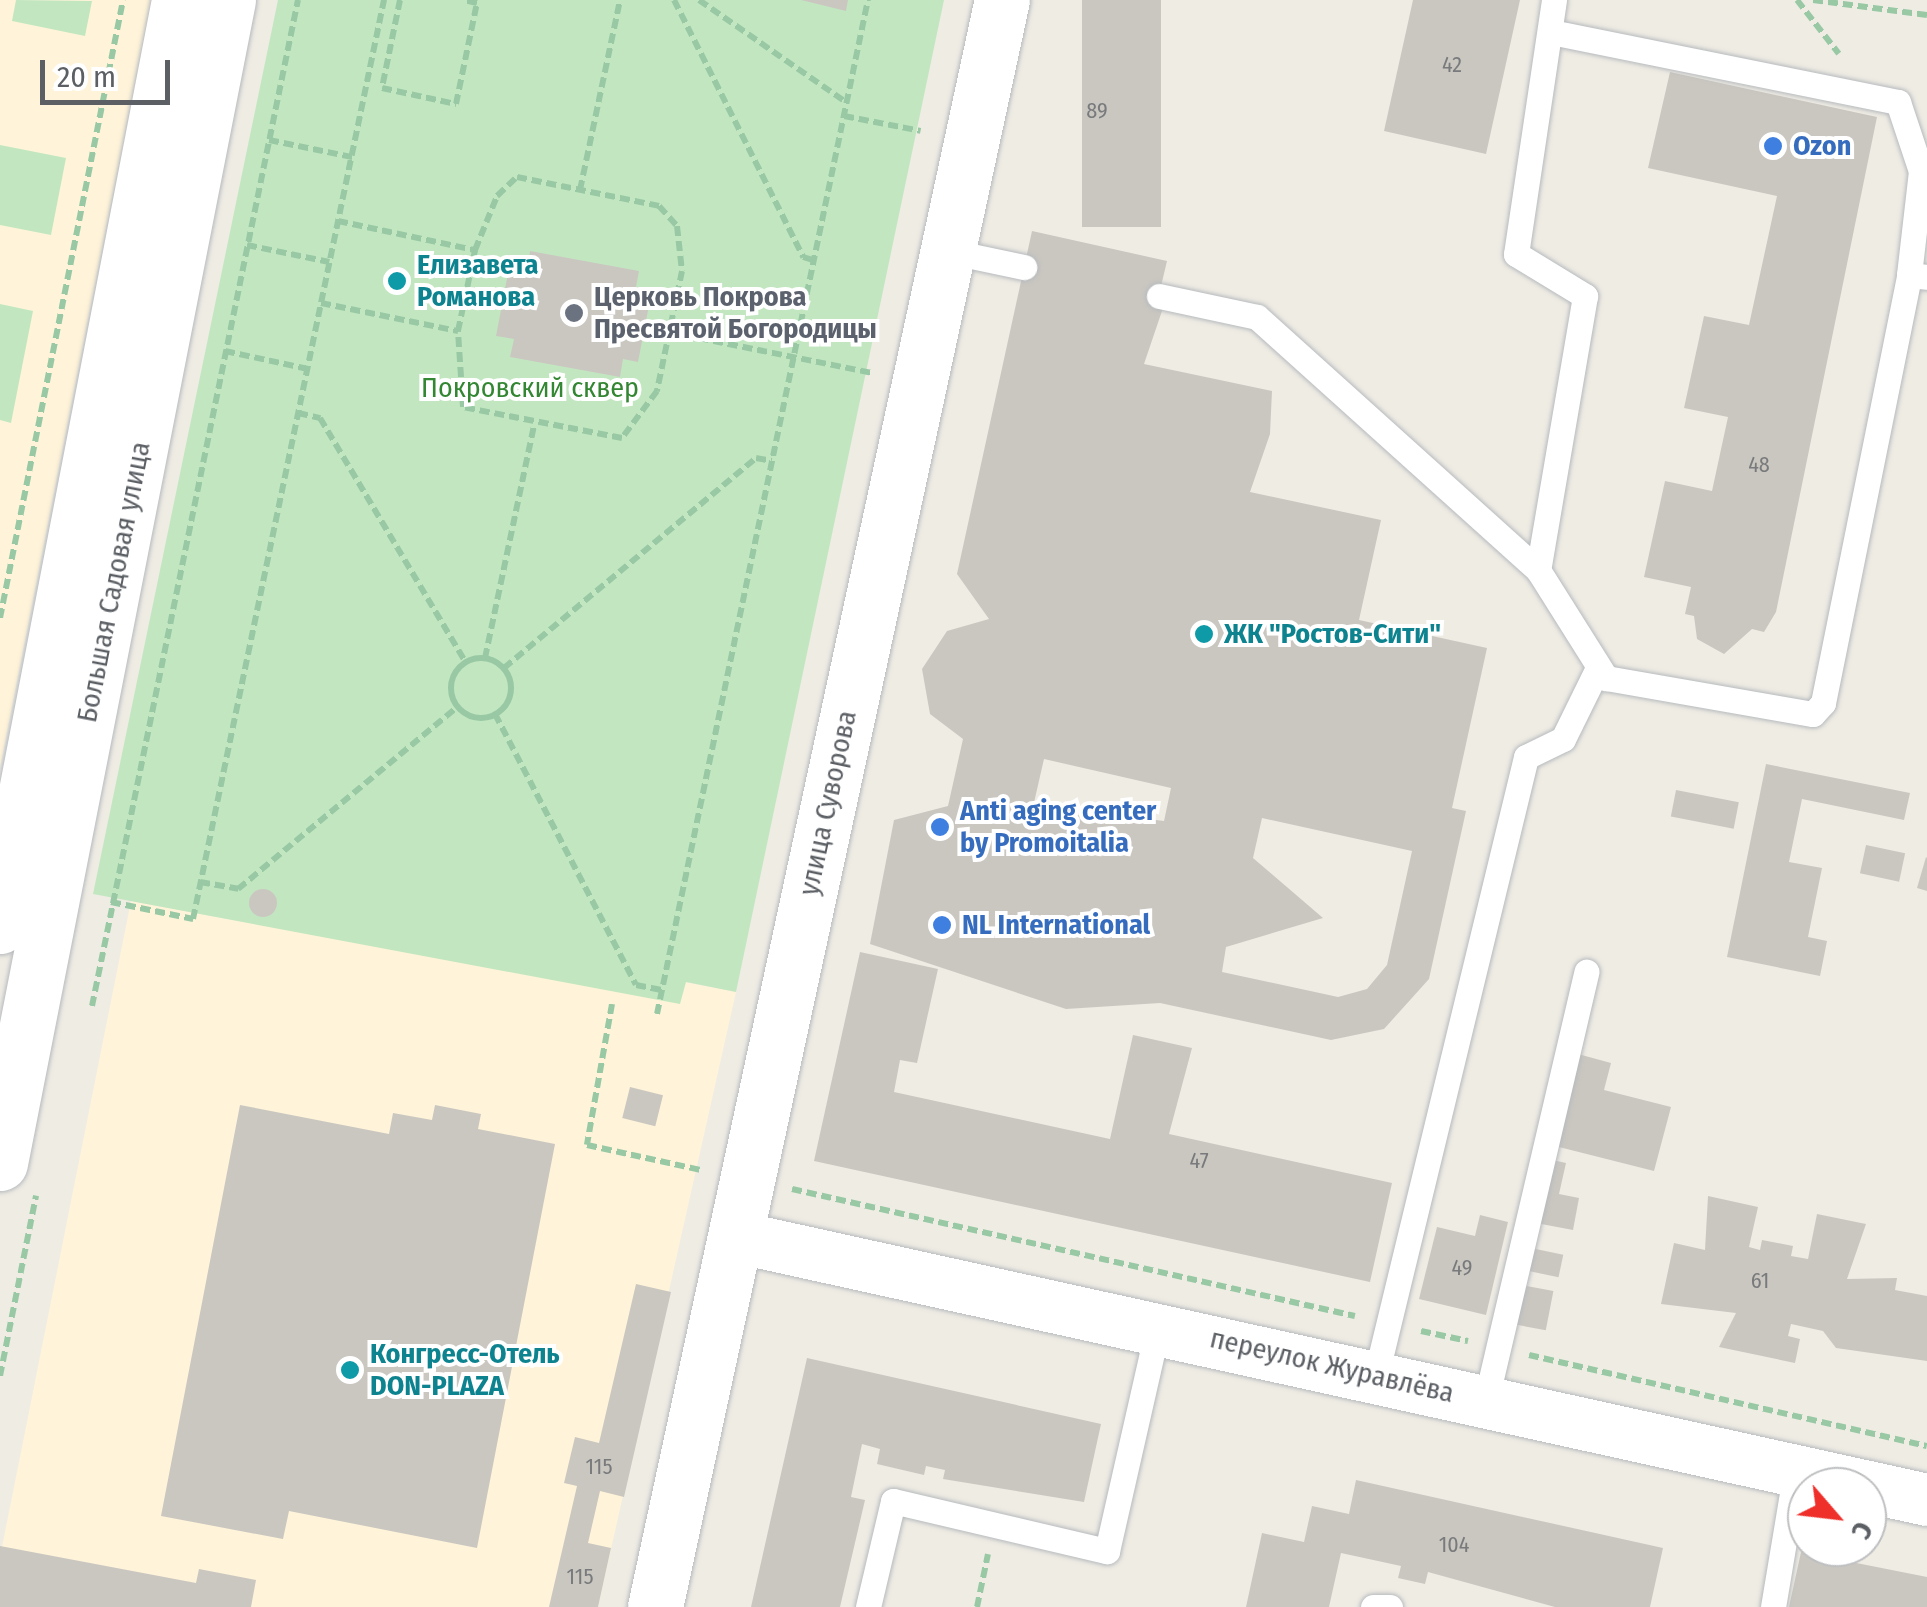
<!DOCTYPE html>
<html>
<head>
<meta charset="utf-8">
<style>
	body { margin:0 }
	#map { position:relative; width:1927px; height:1607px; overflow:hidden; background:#efece4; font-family:"Fira Sans Condensed",sans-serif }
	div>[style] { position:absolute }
	.commercial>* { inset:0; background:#fff4d9 }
	.green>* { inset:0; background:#c2e7c0 }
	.building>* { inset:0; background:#cac7c1; transform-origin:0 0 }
	.round { border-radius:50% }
	.path>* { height:6px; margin-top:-3px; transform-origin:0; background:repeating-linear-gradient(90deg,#98c9a4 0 10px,transparent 0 15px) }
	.path>.ring { margin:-3px; padding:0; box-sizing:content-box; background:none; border:6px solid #98c9a4; border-radius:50% }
	.roads { filter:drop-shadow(0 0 2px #b6babe) drop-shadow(0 0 2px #b6babe) }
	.service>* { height:25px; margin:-12.5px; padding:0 12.5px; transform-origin:12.5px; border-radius:12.5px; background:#fff }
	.minor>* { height:52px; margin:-26px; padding:0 26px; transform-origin:26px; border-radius:26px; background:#fff }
	.tertiary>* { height:55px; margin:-27.5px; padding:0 27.5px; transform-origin:27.5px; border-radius:27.5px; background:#fff }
	.secondary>* { height:55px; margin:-27.5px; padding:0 27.5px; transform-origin:27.5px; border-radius:27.5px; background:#fff }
	.dots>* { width:28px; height:28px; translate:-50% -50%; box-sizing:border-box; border:5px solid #fff; border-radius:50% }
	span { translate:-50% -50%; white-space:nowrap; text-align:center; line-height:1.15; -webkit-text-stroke:8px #fff; paint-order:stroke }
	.number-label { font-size:22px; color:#787a7c }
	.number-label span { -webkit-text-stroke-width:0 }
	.shop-label { font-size:28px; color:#366cbe; font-weight:700 }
	.left { translate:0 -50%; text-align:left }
	.culture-label { font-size:28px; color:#0d838f; font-weight:700 }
	.worship-label { font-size:28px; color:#5b616d; font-weight:700 }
	.park-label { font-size:28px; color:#338632 }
	.street-label { font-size:28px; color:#5c6065 }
	.north { position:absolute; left:1787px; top:1467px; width:100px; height:100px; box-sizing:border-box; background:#fff; border:2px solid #bebfc1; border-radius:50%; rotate:118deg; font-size:28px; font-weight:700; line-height:40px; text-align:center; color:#5c6065 }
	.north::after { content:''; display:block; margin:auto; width:35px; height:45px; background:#ef2f2a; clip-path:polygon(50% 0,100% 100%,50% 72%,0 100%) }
	.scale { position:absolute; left:40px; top:60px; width:130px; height:45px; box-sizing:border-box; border:5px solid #5c6065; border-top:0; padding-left:12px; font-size:30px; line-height:35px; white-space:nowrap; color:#5c6065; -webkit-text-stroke:8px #fff; paint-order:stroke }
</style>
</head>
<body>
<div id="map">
	<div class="commercial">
		<i style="clip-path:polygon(0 0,151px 0,0 767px)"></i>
		<i style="clip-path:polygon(131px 901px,680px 1003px,685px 982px,736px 992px,598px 1607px,0 1607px,0 1557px)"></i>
	</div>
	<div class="green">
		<i style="clip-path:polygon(16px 0,92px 1px,85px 36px,12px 21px)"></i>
		<i style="clip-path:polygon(278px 0,944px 0,736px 992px,686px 982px,680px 1004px,93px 894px)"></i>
		<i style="clip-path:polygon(0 145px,66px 158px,51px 235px,0 225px)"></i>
		<i style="clip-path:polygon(0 304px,33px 311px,11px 423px,0 420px)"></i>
	</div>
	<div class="building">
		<i style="clip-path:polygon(801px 0,848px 0,846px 11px)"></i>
		<i style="left:1082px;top:0;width:79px;height:227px"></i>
		<i style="clip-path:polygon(1413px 0,1520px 0,1486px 154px,1384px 131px)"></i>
		<i style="clip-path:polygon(1670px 72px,1877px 117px,1776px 612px,1764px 632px,1752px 629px,1724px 654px,1697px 639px,1694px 616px,1685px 614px,1691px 587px,1644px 577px,1665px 481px,1712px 491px,1728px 417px,1684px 408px,1704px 316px,1749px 325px,1777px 196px,1648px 168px)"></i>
		<i style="clip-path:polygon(evenodd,1032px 231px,1167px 261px,1157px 303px,1164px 305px,1144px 364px,1272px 391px,1270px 434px,1250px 492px,1381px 520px,1359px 620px,1487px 648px,1452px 808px,1466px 811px,1429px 979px,1384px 1029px,1331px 1040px,1160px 1003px,1066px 1009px,870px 944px,894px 820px,948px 806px,963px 739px,930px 714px,922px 669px,947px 631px,989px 619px,957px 574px,1032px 231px,1044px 759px,1171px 788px,1164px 821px,1104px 813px,1030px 820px,1044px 759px,1032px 231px,1262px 818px,1412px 851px,1387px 965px,1367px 989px,1338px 997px,1222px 972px,1226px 947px,1323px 918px,1253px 858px,1262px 818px)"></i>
		<i style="clip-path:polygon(530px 251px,639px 271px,636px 287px,652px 290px,638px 362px,623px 359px,620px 377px,510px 357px,514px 339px,496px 336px,510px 263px,528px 267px)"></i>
		<i style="clip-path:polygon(1766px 764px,1910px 793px,1904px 820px,1802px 799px,1789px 862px,1822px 868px,1808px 937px,1827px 941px,1820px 976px,1727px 957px)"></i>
		<i style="left:1676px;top:790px;width:64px;height:27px;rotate:11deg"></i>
		<i style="left:1866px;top:845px;width:40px;height:29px;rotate:12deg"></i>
		<i style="clip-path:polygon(1926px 857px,1927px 858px,1927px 891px,1917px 888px)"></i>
		<i class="round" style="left:249px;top:889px;width:28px;height:28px"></i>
		<i style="clip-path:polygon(860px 952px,938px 969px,917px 1063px,900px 1060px,894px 1092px,1110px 1139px,1133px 1035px,1192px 1048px,1169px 1134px,1392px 1183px,1370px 1282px,814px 1161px)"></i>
		<i style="clip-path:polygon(1578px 1054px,1611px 1063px,1604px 1090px,1671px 1107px,1654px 1171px,1555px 1146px)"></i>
		<i style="left:630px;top:1087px;width:34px;height:32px;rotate:14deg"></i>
		<i style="clip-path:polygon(240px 1105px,389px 1134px,393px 1113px,432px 1120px,435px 1105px,481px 1114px,478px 1129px,555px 1144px,477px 1548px,289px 1511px,283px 1539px,161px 1516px)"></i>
		<i style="clip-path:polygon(1548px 1159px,1566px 1163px,1559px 1194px,1579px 1198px,1573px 1230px,1536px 1223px)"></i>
		<i style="clip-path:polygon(1708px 1196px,1758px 1207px,1749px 1247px,1760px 1250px,1762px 1240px,1793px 1246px,1791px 1256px,1808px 1259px,1817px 1214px,1866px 1224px,1847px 1279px,1897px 1278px,1895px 1290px,1927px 1296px,1927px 1361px,1836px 1348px,1823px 1331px,1791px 1324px,1788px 1336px,1800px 1339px,1795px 1363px,1719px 1347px,1736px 1313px,1661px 1304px,1674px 1243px,1705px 1250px)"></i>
		<i style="clip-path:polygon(1480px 1215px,1508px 1222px,1486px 1315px,1419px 1299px,1437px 1227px,1475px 1236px)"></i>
		<i style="left:1531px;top:1248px;width:33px;height:23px;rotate:12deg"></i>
		<i style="clip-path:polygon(636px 1284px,671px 1292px,624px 1497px,600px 1491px,588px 1543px,611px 1548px,598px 1607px,549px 1607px,577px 1486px,564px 1483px,575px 1437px,599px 1443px)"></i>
		<i style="left:1522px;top:1285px;width:32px;height:40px;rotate:11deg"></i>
		<i style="clip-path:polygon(807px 1358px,1101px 1424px,1084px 1502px,943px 1479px,945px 1470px,926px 1466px,924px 1475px,877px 1464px,880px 1449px,862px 1444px,851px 1497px,865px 1500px,840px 1607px,751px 1607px)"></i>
		<i style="clip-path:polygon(1356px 1480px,1663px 1548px,1650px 1607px,1555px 1607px,1428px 1572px,1425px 1584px,1398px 1578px,1401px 1566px,1341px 1553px,1329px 1607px,1246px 1607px,1262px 1533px,1304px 1542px,1312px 1506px,1349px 1514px)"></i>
		<i style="clip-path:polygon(0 1546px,196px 1583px,199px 1569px,256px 1580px,251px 1607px,0 1607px)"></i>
		<i style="clip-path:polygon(1801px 1552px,1927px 1577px,1927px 1607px,1789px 1607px)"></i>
	</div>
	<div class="path">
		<i style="left:400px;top:0;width:90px;rotate:101.6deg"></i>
		<i style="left:382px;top:88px;width:76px;rotate:12.2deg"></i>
		<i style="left:456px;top:104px;width:103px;rotate:-78.3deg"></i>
		<i style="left:477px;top:3px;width:13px;rotate:-167deg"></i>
		<i style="left:674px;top:0;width:288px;rotate:63.3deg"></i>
		<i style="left:803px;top:257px;width:10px;rotate:17deg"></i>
		<i style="left:699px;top:0;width:179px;rotate:34.8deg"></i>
		<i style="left:1797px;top:0;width:68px;rotate:52.1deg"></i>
		<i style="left:1813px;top:0;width:115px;rotate:7.5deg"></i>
		<i style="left:844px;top:116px;width:78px;rotate:11deg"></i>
		<i style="left:269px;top:140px;width:85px;rotate:11.6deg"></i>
		<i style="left:517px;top:177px;width:145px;rotate:11.5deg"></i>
		<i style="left:659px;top:206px;width:27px;rotate:48deg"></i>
		<i style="left:677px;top:226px;width:45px;rotate:83.7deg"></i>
		<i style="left:682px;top:271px;width:123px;rotate:101.8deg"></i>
		<i style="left:657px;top:391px;width:59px;rotate:126.7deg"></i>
		<i style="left:622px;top:438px;width:162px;rotate:-169deg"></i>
		<i style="left:463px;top:407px;width:76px;rotate:-93.8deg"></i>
		<i style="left:458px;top:331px;width:83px;rotate:-78.1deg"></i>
		<i style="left:475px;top:250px;width:58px;rotate:-67.8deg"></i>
		<i style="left:497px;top:196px;width:28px;rotate:-44deg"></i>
		<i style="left:580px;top:190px;width:194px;rotate:-78.1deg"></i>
		<i style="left:338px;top:221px;width:140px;rotate:12deg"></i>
		<i style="left:247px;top:245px;width:84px;rotate:11.7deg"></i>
		<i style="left:321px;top:303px;width:140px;rotate:11.6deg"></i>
		<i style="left:669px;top:332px;width:208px;rotate:11.4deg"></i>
		<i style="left:225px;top:351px;width:85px;rotate:12.2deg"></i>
		<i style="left:298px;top:413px;width:23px;rotate:13deg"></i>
		<i style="left:320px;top:418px;width:283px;rotate:59.2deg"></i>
		<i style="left:0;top:618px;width:630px;rotate:-78.74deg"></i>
		<i class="ring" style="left:451px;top:658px;width:54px;height:54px"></i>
		<i style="left:485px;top:658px;width:237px;rotate:-78.1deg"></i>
		<i style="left:504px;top:668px;width:328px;rotate:-39.8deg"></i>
		<i style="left:756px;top:458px;width:16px;rotate:11deg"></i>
		<i style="left:495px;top:714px;width:305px;rotate:62.5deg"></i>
		<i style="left:636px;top:985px;width:26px;rotate:11deg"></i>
		<i style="left:200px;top:882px;width:39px;rotate:10deg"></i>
		<i style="left:238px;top:889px;width:285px;rotate:-39.7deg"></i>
		<i style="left:111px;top:902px;width:84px;rotate:11.7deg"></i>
		<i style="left:193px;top:919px;width:939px;rotate:-78.26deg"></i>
		<i style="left:612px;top:1004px;width:143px;rotate:100.1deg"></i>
		<i style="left:587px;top:1145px;width:117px;rotate:12.4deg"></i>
		<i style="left:92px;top:1006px;width:1027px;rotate:-78.43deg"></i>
		<i style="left:657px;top:1014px;width:1036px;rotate:-78.25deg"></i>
		<i style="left:792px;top:1189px;width:577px;rotate:12.71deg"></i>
		<i style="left:1421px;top:1331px;width:48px;rotate:12deg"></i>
		<i style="left:1529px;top:1355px;width:408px;rotate:12.9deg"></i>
		<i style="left:0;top:1376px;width:184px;rotate:-78.7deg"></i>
		<i style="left:977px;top:1607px;width:54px;rotate:-78.3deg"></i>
	</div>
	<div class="roads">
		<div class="service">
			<i style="left:1554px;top:0;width:257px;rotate:98.5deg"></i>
			<i style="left:1516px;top:254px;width:81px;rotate:31.3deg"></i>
			<i style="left:1585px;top:296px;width:278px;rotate:99.7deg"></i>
			<i style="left:1538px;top:570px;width:128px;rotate:57.8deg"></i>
			<i style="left:1606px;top:678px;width:210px;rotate:9.9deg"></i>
			<i style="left:1813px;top:714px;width:15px;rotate:-48deg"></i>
			<i style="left:1823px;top:703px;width:437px;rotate:-78.6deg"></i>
			<i style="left:1909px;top:275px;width:18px;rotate:6deg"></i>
			<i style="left:1551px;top:32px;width:354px;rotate:11.4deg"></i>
			<i style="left:1898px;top:102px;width:73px;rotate:71.6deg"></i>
			<i style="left:1921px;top:171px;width:105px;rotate:96.6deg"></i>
			<i style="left:948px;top:251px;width:78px;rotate:11.9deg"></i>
			<i style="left:1159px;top:296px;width:100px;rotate:12.1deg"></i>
			<i style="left:1257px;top:317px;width:378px;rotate:42deg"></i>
			<i style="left:1376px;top:1375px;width:636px;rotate:-76.36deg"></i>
			<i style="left:1526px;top:757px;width:41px;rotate:-25.9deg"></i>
			<i style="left:1563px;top:739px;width:79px;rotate:-63.8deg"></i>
			<i style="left:1486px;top:1400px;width:440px;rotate:-76.8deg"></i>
			<i style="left:868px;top:1607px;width:109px;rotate:-76.7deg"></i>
			<i style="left:893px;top:1501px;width:220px;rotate:13.2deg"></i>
			<i style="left:1107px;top:1551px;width:230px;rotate:-77.2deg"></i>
			<i style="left:1373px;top:1607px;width:17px"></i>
			<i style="left:1773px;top:1607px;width:140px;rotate:-80.5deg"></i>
		</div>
		<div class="minor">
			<i style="left:736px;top:1237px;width:1220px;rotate:12.45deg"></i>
		</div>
		<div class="tertiary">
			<i style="left:655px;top:1607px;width:1644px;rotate:-77.82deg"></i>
		</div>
		<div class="secondary">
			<i style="left:0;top:926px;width:943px;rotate:-79.06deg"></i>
			<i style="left:0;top:1163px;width:1185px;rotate:-78.91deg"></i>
		</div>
	</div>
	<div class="dots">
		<i style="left:1773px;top:146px;background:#3f7fe0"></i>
		<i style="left:397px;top:281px;background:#0f9aa8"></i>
		<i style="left:574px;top:313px;background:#6b7280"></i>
		<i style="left:1204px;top:634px;background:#0f9aa8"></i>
		<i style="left:940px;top:827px;background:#3f7fe0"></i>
		<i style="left:942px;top:925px;background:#3f7fe0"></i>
		<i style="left:350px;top:1370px;background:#0f9aa8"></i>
	</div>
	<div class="number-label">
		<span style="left:1452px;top:65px">42</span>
		<span style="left:1097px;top:111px">89</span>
		<span style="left:1759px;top:465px">48</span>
		<span style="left:1199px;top:1161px">47</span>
		<span style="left:1462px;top:1268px">49</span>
		<span style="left:1760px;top:1281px">61</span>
		<span style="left:599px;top:1467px">115</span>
		<span style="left:1454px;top:1545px">104</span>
		<span style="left:580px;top:1577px">115</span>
	</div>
	<div class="shop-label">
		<span class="left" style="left:1793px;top:146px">Ozon</span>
		<span class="left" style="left:960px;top:827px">Anti aging center<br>by Promoitalia</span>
		<span class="left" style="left:962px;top:925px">NL International</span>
	</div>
	<div class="culture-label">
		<span class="left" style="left:417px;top:281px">Елизавета<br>Романова</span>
		<span class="left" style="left:1224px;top:634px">ЖК "Ростов-Сити"</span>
		<span class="left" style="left:370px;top:1370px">Конгресс-Отель<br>DON-PLAZA</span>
	</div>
	<div class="worship-label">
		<span class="left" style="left:594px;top:313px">Церковь Покрова<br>Пресвятой Богородицы</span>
	</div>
	<div class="park-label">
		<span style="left:530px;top:388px">Покровский сквер</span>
	</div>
	<div class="street-label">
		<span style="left:114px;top:582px;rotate:-79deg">Большая Садовая улица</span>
		<span style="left:828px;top:803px;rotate:-78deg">улица Суворова</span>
		<span style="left:1332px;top:1366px;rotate:13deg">переулок Журавлёва</span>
	</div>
	<div class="north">С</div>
	<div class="scale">20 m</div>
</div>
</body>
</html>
